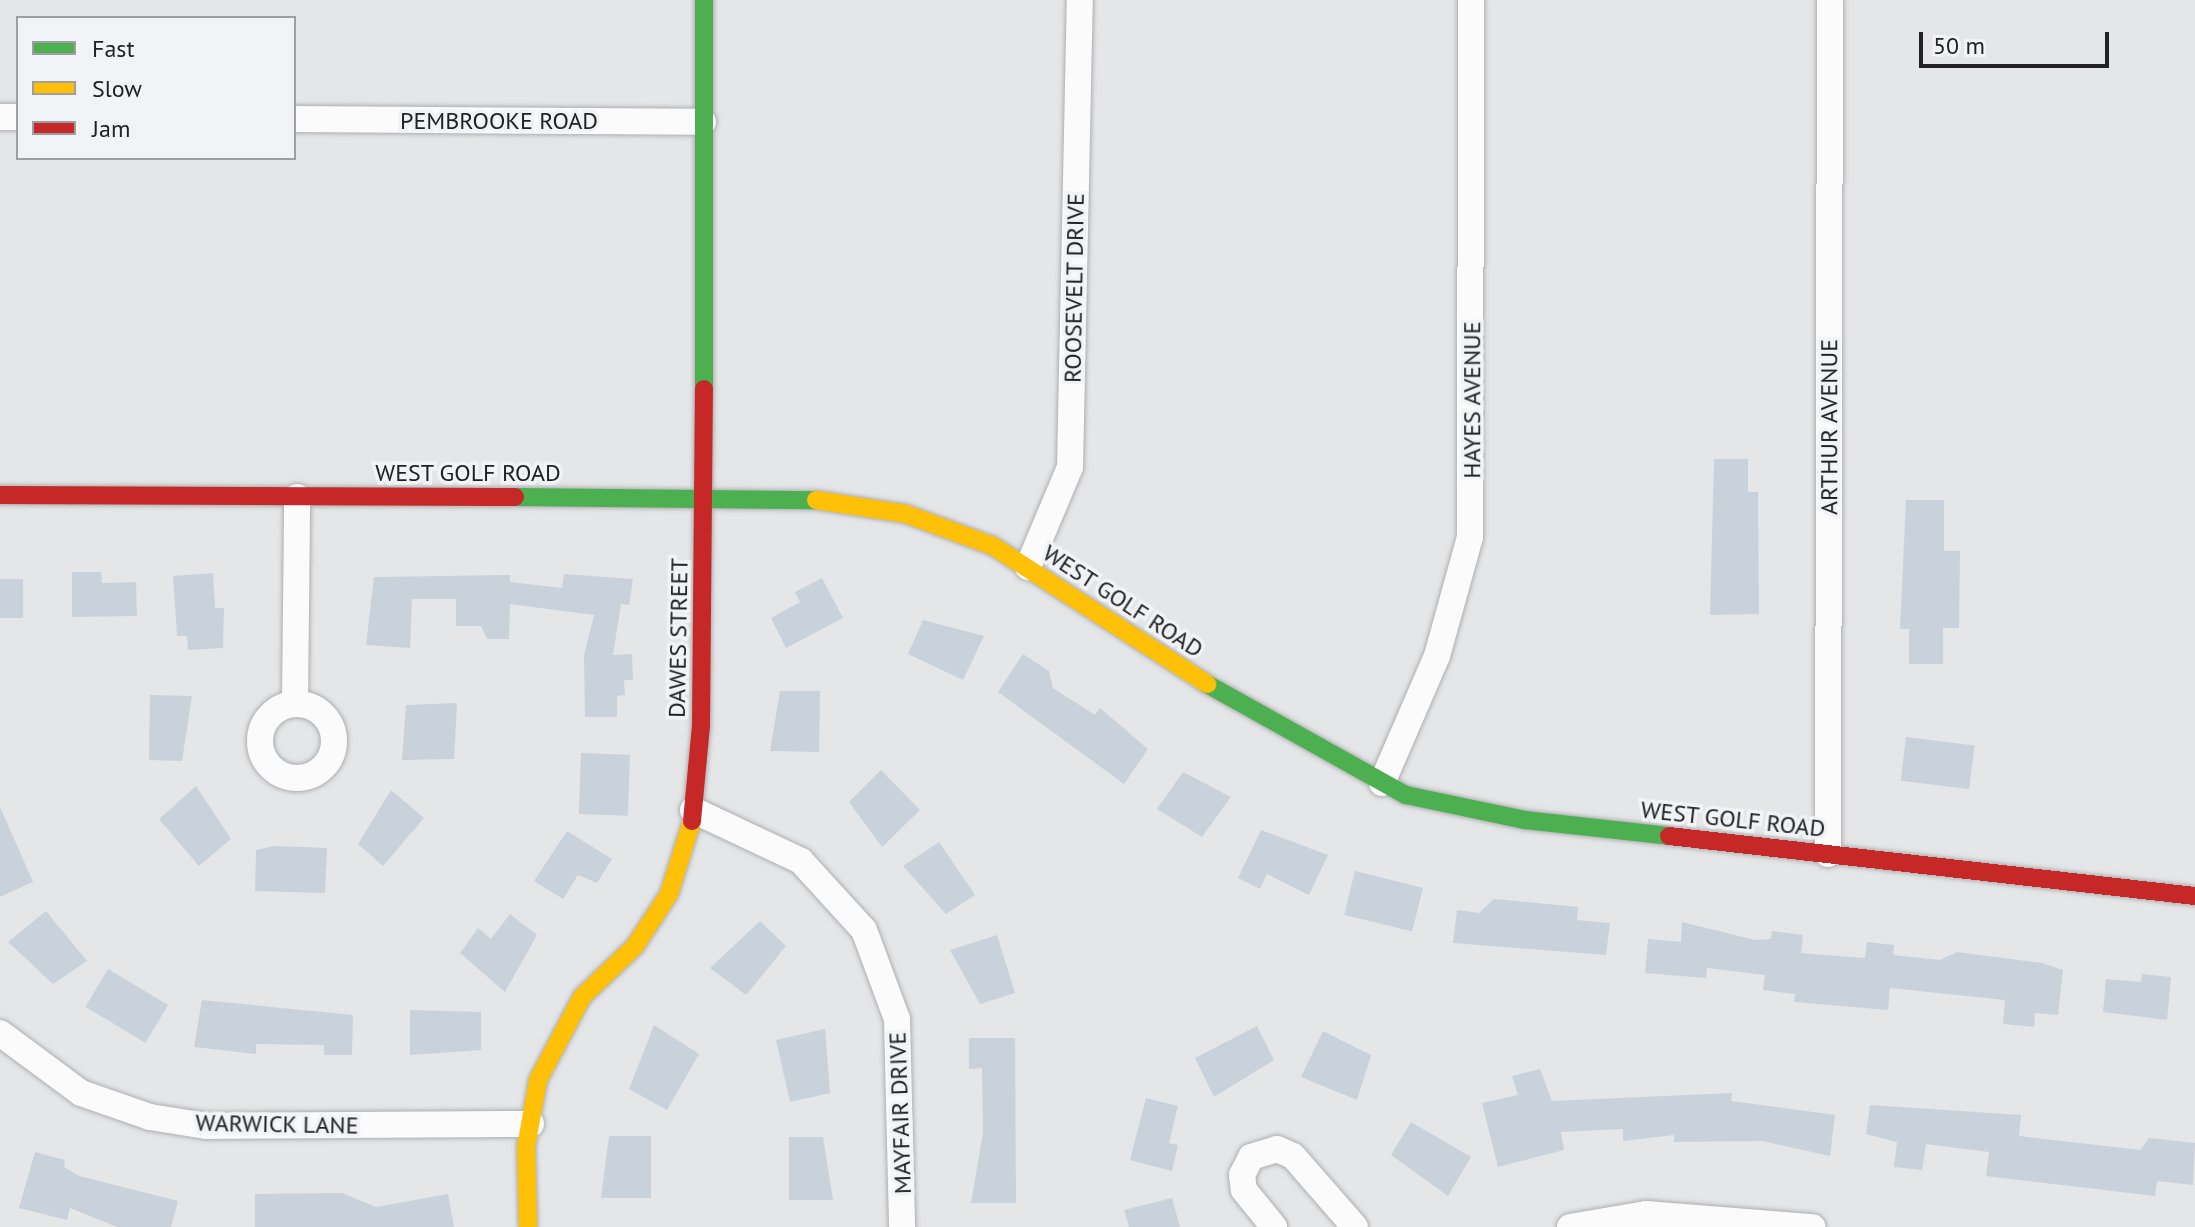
<!DOCTYPE html>
<html>
<head>
<meta charset="utf-8">
<style>
	body { margin:0 }
	#map { position:relative; width:2195px; height:1227px; overflow:hidden; background:#e5e6e8; font-family:"PT Sans",sans-serif }
	div>[style] { position:absolute }
	.building>* { inset:0; background:#c9d2da; transform-origin:0 0 }
	.roads { filter:drop-shadow(0 0 2px #aeafb0) drop-shadow(0 0 2px #aeafb0) }
	.street>* { height:26px; margin:-13px; padding:0 13px; transform-origin:13px; border-radius:13px; background:#fbfbfc }
	.street>.ring { margin:-13px; padding:0; box-sizing:content-box; background:none; border:26px solid #fbfbfc; border-radius:50% }
	.fast>* { height:18px; margin:-9px; padding:0 9px; transform-origin:9px; border-radius:9px; background:#4caf50 }
	.slow>* { height:18px; margin:-9px; padding:0 9px; transform-origin:9px; border-radius:9px; background:#ffc107 }
	.jam>* { height:18px; margin:-9px; padding:0 9px; transform-origin:9px; border-radius:9px; background:#c62828 }
	span { translate:-50% -50%; white-space:nowrap; text-align:center; line-height:1.15; -webkit-text-stroke:7px #f1f3f6; paint-order:stroke }
	.street-label { font-size:24px; color:#222224 }
	.legend { position:absolute; left:16px; top:16px; width:280px; height:144px; box-sizing:border-box; background:#f1f3f6; border:2px solid #9e9fa2; margin:0; padding:10px 14px; list-style:none; font-size:24px; color:#222224 }
	.legend li { display:flex; align-items:center; gap:16px; height:40px }
	.legend b { width:40px; border:2px solid #9e9fa2 }
	.scale { position:absolute; left:1919px; top:32px; width:190px; height:36px; box-sizing:border-box; border:4px solid #222224; border-top:0; padding-left:10px; font-size:24px; line-height:28px; white-space:nowrap; color:#222224; -webkit-text-stroke:6px #f1f3f6; paint-order:stroke }
</style>
</head>
<body>
<div id="map">
	<div class="building">
		<i style="clip-path:polygon(1714px 459px,1748px 459px,1748px 492px,1758px 492px,1759px 614px,1710px 615px)"></i>
		<i style="clip-path:polygon(1906px 500px,1944px 500px,1944px 551px,1960px 551px,1959px 628px,1943px 628px,1943px 664px,1909px 664px,1909px 629px,1900px 629px)"></i>
		<i style="clip-path:polygon(72px 572px,101px 572px,102px 583px,136px 582px,137px 616px,72px 617px)"></i>
		<i style="clip-path:polygon(213px 573px,215px 608px,224px 608px,223px 648px,188px 650px,187px 636px,177px 636px,173px 576px)"></i>
		<i style="clip-path:polygon(564px 574px,633px 579px,629px 605px,621px 604px,613px 655px,632px 654px,633px 680px,624px 680px,625px 695px,617px 696px,617px 717px,585px 717px,584px 655px,594px 615px,510px 604px,509px 639px,487px 639px,481px 626px,456px 626px,456px 599px,412px 599px,410px 648px,366px 645px,374px 577px,510px 575px,510px 582px,562px 588px)"></i>
		<i style="clip-path:polygon(822px 578px,843px 618px,786px 648px,771px 618px,800px 602px,795px 592px)"></i>
		<i style="left:0;top:579px;width:23px;height:39px"></i>
		<i style="clip-path:polygon(923px 620px,984px 636px,963px 680px,908px 654px)"></i>
		<i style="clip-path:polygon(1023px 654px,1049px 671px,1053px 688px,1095px 715px,1100px 708px,1148px 749px,1124px 784px,998px 692px)"></i>
		<i style="clip-path:polygon(780px 691px,820px 691px,819px 752px,770px 751px)"></i>
		<i style="clip-path:polygon(150px 695px,192px 696px,182px 761px,149px 760px)"></i>
		<i style="clip-path:polygon(457px 703px,454px 759px,402px 760px,406px 705px)"></i>
		<i style="left:1906px;top:737px;width:69px;height:44px;rotate:7deg"></i>
		<i style="left:581px;top:753px;width:49px;height:61px;rotate:2deg"></i>
		<i style="clip-path:polygon(881px 770px,920px 810px,882px 847px,849px 802px)"></i>
		<i style="clip-path:polygon(1183px 772px,1231px 797px,1202px 837px,1157px 809px)"></i>
		<i style="clip-path:polygon(196px 786px,231px 839px,199px 866px,159px 819px)"></i>
		<i style="clip-path:polygon(391px 790px,424px 818px,383px 866px,358px 844px)"></i>
		<i style="clip-path:polygon(0 807px,33px 882px,0 897px)"></i>
		<i style="clip-path:polygon(1261px 830px,1328px 855px,1309px 895px,1267px 874px,1260px 889px,1238px 878px)"></i>
		<i style="clip-path:polygon(567px 831px,612px 859px,597px 883px,578px 875px,563px 899px,534px 881px)"></i>
		<i style="clip-path:polygon(939px 842px,975px 895px,946px 914px,903px 866px)"></i>
		<i style="clip-path:polygon(274px 846px,327px 848px,325px 893px,255px 891px,256px 850px)"></i>
		<i style="left:1355px;top:871px;width:70px;height:45px;rotate:14deg"></i>
		<i style="clip-path:polygon(1494px 899px,1578px 907px,1577px 920px,1610px 923px,1606px 955px,1453px 943px,1457px 910px,1479px 913px)"></i>
		<i style="clip-path:polygon(46px 911px,87px 961px,53px 984px,8px 942px)"></i>
		<i style="clip-path:polygon(510px 914px,537px 935px,505px 992px,460px 953px,478px 928px,491px 939px)"></i>
		<i style="clip-path:polygon(760px 921px,786px 946px,746px 995px,710px 968px)"></i>
		<i style="clip-path:polygon(1682px 922px,1755px 940px,1771px 939px,1772px 931px,1803px 935px,1801px 953px,1865px 958px,1867px 942px,1894px 945px,1893px 955px,1940px 960px,1957px 952px,2042px 963px,2063px 970px,2058px 1015px,2035px 1013px,2034px 1027px,2003px 1024px,2005px 1000px,1890px 988px,1888px 1010px,1794px 1002px,1795px 994px,1763px 990px,1765px 975px,1707px 968px,1706px 978px,1645px 973px,1648px 939px,1681px 942px)"></i>
		<i style="clip-path:polygon(997px 935px,1015px 993px,980px 1004px,950px 950px)"></i>
		<i style="left:108px;top:969px;width:70px;height:44px;rotate:31deg"></i>
		<i style="clip-path:polygon(2142px 974px,2171px 977px,2167px 1020px,2103px 1012px,2106px 979px,2141px 982px)"></i>
		<i style="clip-path:polygon(202px 1000px,353px 1015px,352px 1055px,324px 1055px,324px 1045px,256px 1044px,256px 1054px,194px 1047px)"></i>
		<i style="clip-path:polygon(410px 1010px,481px 1012px,481px 1050px,410px 1055px)"></i>
		<i style="clip-path:polygon(654px 1025px,699px 1054px,667px 1110px,629px 1089px)"></i>
		<i style="clip-path:polygon(1257px 1026px,1274px 1060px,1214px 1097px,1195px 1058px)"></i>
		<i style="clip-path:polygon(825px 1029px,830px 1093px,790px 1102px,776px 1040px)"></i>
		<i style="clip-path:polygon(1323px 1031px,1371px 1055px,1357px 1100px,1301px 1077px)"></i>
		<i style="clip-path:polygon(969px 1038px,1015px 1038px,1016px 1203px,971px 1203px,983px 1133px,982px 1068px,969px 1069px)"></i>
		<i style="clip-path:polygon(1540px 1069px,1552px 1101px,1732px 1093px,1731px 1101px,1835px 1115px,1830px 1156px,1762px 1141px,1674px 1142px,1674px 1135px,1623px 1141px,1623px 1129px,1561px 1132px,1564px 1150px,1498px 1167px,1482px 1103px,1518px 1095px,1512px 1076px)"></i>
		<i style="clip-path:polygon(1146px 1098px,1178px 1106px,1169px 1143px,1178px 1145px,1172px 1171px,1130px 1160px)"></i>
		<i style="clip-path:polygon(1870px 1105px,2021px 1115px,2019px 1136px,2140px 1150px,2149px 1138px,2195px 1143px,2193px 1185px,2157px 1181px,2155px 1196px,1986px 1176px,1989px 1152px,1926px 1144px,1922px 1170px,1894px 1167px,1897px 1142px,1866px 1134px)"></i>
		<i style="clip-path:polygon(1411px 1122px,1471px 1157px,1448px 1196px,1391px 1155px)"></i>
		<i style="clip-path:polygon(609px 1136px,651px 1136px,651px 1198px,601px 1198px)"></i>
		<i style="clip-path:polygon(789px 1137px,823px 1137px,833px 1200px,789px 1200px)"></i>
		<i style="clip-path:polygon(35px 1152px,65px 1160px,64px 1167px,79px 1176px,178px 1201px,171px 1227px,117px 1227px,70px 1208px,67px 1220px,19px 1208px)"></i>
		<i style="clip-path:polygon(342px 1193px,376px 1207px,448px 1194px,454px 1227px,255px 1227px,255px 1194px)"></i>
		<i style="clip-path:polygon(1172px 1198px,1180px 1227px,1129px 1227px,1124px 1210px)"></i>
	</div>
	<div class="roads">
		<div class="street">
			<i style="left:0;top:117px;width:18px"></i>
			<i style="left:294px;top:119px;width:409px;rotate:0.4deg"></i>
			<i style="left:1028px;top:567px;width:108px;rotate:-67.2deg"></i>
			<i style="left:1070px;top:467px;width:467px;rotate:-88.8deg"></i>
			<i style="left:295px;top:704px;width:207px;rotate:-89.4deg"></i>
			<i class="ring" style="left:260px;top:704px;width:48px;height:48px"></i>
			<i style="left:1382px;top:783px;width:138px;rotate:-66.6deg"></i>
			<i style="left:1437px;top:656px;width:123px;rotate:-74.5deg"></i>
			<i style="left:1470px;top:537px;width:537px;rotate:-89.89deg"></i>
			<i style="left:693px;top:810px;width:119px;rotate:25.3deg"></i>
			<i style="left:801px;top:861px;width:93px;rotate:47.6deg"></i>
			<i style="left:864px;top:930px;width:95px;rotate:69.7deg"></i>
			<i style="left:897px;top:1019px;width:208px;rotate:88.6deg"></i>
			<i style="left:1828px;top:854px;width:854px;rotate:-89.87deg"></i>
			<i style="left:0;top:1033px;width:101px;rotate:36.5deg"></i>
			<i style="left:81px;top:1093px;width:73px;rotate:19.2deg"></i>
			<i style="left:150px;top:1117px;width:58px;rotate:9deg"></i>
			<i style="left:207px;top:1126px;width:324px;rotate:-0.4deg"></i>
			<i style="left:1274px;top:1227px;width:48px;rotate:-129deg"></i>
			<i style="left:1244px;top:1190px;width:15px;rotate:-98deg"></i>
			<i style="left:1242px;top:1175px;width:20px;rotate:-63deg"></i>
			<i style="left:1251px;top:1157px;width:27px;rotate:-17deg"></i>
			<i style="left:1277px;top:1149px;width:17px;rotate:24deg"></i>
			<i style="left:1293px;top:1156px;width:94px;rotate:48.9deg"></i>
			<i style="left:1570px;top:1227px;width:77px;rotate:-9.7deg"></i>
			<i style="left:1646px;top:1214px;width:167px;rotate:4.5deg"></i>
		</div>
		<div class="fast">
			<i style="left:704px;top:0;width:389px;rotate:90deg"></i>
			<i style="left:515px;top:497px;width:301px;rotate:0.6deg"></i>
			<i style="left:1207px;top:684px;width:228px;rotate:29.2deg"></i>
			<i style="left:1406px;top:795px;width:122px;rotate:11.9deg"></i>
			<i style="left:1525px;top:820px;width:145px;rotate:6.3deg"></i>
		</div>
		<div class="slow">
			<i style="left:816px;top:500px;width:91px;rotate:8.8deg"></i>
			<i style="left:906px;top:514px;width:93px;rotate:20.2deg"></i>
			<i style="left:993px;top:546px;width:255px;rotate:32.8deg"></i>
			<i style="left:528px;top:1227px;width:80px;rotate:-91.4deg"></i>
			<i style="left:526px;top:1147px;width:68px;rotate:-79.8deg"></i>
			<i style="left:538px;top:1080px;width:94px;rotate:-62.1deg"></i>
			<i style="left:582px;top:997px;width:74px;rotate:-43.9deg"></i>
			<i style="left:635px;top:946px;width:62px;rotate:-56.8deg"></i>
			<i style="left:669px;top:894px;width:77px;rotate:-72.5deg"></i>
		</div>
		<div class="jam">
			<i style="left:0;top:495px;width:515px;rotate:0.22deg"></i>
			<i style="left:692px;top:821px;width:95px;rotate:-84.6deg"></i>
			<i style="left:701px;top:726px;width:337px;rotate:-89.5deg"></i>
			<i style="left:1669px;top:836px;width:529px;rotate:6.51deg"></i>
		</div>
	</div>
	<div class="street-label">
		<span style="left:499px;top:121px">PEMBROOKE ROAD</span>
		<span style="left:1074px;top:288px;rotate:-89deg">ROOSEVELT DRIVE</span>
		<span style="left:1472px;top:400px;rotate:-90deg">HAYES AVENUE</span>
		<span style="left:1829px;top:427px;rotate:-90deg">ARTHUR AVENUE</span>
		<span style="left:468px;top:473px">WEST GOLF ROAD</span>
		<span style="left:1123px;top:601px;rotate:33deg">WEST GOLF ROAD</span>
		<span style="left:678px;top:638px;rotate:-89deg">DAWES STREET</span>
		<span style="left:1733px;top:819px;rotate:6deg">WEST GOLF ROAD</span>
		<span style="left:900px;top:1113px;rotate:-92deg">MAYFAIR DRIVE</span>
		<span style="left:277px;top:1124px;rotate:1deg">WARWICK LANE</span>
	</div>
	<ul class="legend">
	<li><b style="height:10px;background:#4caf50"></b>Fast</li>
	<li><b style="height:10px;background:#ffc107"></b>Slow</li>
	<li><b style="height:10px;background:#c62828"></b>Jam</li>
	</ul>
	<div class="scale">50 m</div>
</div>
</body>
</html>
